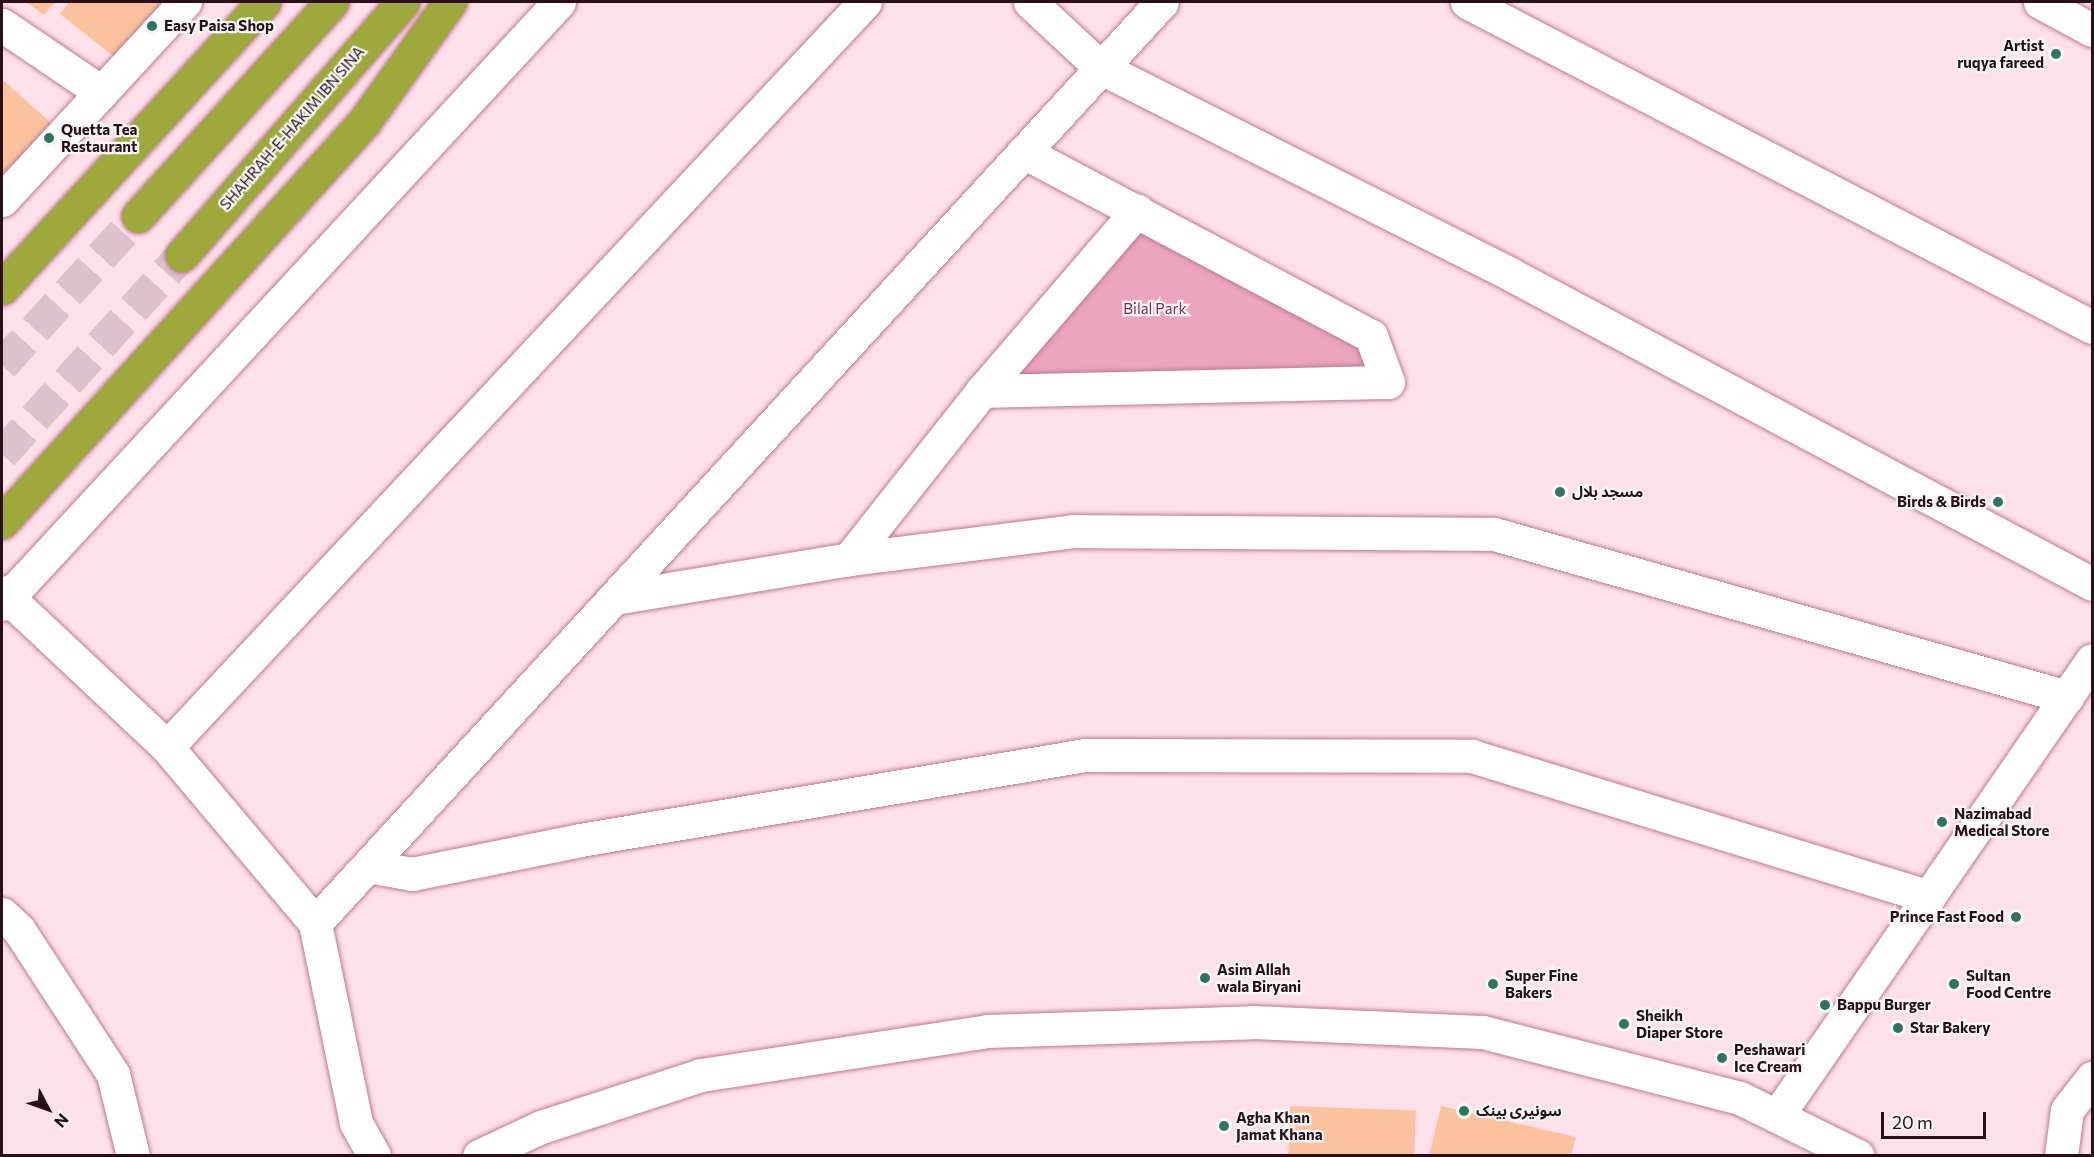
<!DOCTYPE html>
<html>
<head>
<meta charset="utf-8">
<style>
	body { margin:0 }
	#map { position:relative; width:2094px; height:1157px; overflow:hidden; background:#fee0eb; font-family:Commissioner,"Noto Sans Arabic",sans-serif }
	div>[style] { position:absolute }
	.green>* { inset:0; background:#eca4bf }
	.building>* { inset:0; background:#fac29d; transform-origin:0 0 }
	.highway-tunnel>* { height:33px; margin-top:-16.5px; transform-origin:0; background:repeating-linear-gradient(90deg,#dec1cc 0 33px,transparent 0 49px) }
	.roads { filter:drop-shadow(0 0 2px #bc7a94) drop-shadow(0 0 2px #bc7a94) }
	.minor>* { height:33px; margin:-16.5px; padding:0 16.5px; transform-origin:16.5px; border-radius:16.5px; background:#fff }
	.highway>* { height:33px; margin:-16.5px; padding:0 16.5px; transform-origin:16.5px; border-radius:16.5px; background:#9ea93b }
	.dots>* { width:16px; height:16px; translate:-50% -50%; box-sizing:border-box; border:3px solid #f7f7f7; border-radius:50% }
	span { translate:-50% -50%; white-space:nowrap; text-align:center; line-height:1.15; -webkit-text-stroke:4.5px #f7f7f7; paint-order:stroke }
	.poi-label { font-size:15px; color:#280f19; font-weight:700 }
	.left { translate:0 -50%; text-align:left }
	.right { translate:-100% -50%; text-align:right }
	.street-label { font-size:15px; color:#280f19 }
	.park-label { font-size:15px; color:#852955 }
	.frame { position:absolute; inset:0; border:3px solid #280f19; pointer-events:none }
	.north { position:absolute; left:18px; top:1079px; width:60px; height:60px; -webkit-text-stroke:4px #f7f7f7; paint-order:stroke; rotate:131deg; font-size:16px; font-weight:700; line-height:24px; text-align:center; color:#280f19 }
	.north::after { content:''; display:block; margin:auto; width:21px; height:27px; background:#280f19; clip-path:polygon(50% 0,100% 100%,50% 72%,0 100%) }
	.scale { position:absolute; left:1881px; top:1112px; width:105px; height:27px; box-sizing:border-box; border:3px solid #280f19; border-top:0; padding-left:8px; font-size:18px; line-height:21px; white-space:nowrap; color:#280f19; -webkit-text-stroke:4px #f7f7f7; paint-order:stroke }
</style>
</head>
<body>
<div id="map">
	<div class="green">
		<i style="clip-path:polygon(1137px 211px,1371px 336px,1388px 382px,982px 391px)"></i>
	</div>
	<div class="building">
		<i style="clip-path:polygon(26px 2px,55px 2px,44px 15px)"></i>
		<i style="clip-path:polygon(69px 2px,162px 2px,117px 59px,60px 14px)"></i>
		<i style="clip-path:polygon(2px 79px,51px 123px,2px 180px)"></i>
		<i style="left:1290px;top:1106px;width:126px;height:50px;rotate:2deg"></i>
		<i style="clip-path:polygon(1441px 1106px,1576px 1137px,1571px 1156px,1429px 1156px)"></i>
	</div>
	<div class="highway-tunnel">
		<i style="left:2px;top:365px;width:202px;rotate:-47.6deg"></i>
		<i style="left:2px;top:454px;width:268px;rotate:-47.9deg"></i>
	</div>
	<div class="roads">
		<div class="minor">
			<i style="left:1030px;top:2px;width:97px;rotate:42.9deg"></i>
			<i style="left:1101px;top:68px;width:458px;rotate:26.7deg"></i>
			<i style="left:1510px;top:274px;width:659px;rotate:28.04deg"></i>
			<i style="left:1467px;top:2px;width:704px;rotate:27.47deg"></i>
			<i style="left:2040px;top:2px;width:59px;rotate:28.3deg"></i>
			<i style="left:2px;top:25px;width:120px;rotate:34.1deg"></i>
			<i style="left:2px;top:200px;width:270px;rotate:-47.3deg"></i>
			<i style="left:982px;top:391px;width:406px;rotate:-1.3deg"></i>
			<i style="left:1388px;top:382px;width:49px;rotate:-110.3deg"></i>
			<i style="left:1371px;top:336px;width:393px;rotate:-152.1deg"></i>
			<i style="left:849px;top:559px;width:214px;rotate:-51.6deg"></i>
			<i style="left:982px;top:391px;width:238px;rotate:-49.3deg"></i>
			<i style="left:2px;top:592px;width:226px;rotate:43.2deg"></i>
			<i style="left:167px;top:747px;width:230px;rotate:49.9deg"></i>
			<i style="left:315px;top:923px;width:204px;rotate:78.4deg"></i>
			<i style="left:356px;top:1123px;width:38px;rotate:61deg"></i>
			<i style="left:614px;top:598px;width:238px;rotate:-9.4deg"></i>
			<i style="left:849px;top:559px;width:228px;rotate:-7.1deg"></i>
			<i style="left:1075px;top:531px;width:419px;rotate:0.4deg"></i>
			<i style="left:1494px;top:534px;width:596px;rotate:15.88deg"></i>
			<i style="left:2px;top:604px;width:820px;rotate:-47.22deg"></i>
			<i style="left:167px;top:747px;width:1021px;rotate:-46.87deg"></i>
			<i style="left:368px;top:866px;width:45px;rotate:10.3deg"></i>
			<i style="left:412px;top:874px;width:171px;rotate:-11.4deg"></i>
			<i style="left:580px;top:840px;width:512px;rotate:-9.55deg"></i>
			<i style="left:1085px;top:755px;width:387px;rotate:0.1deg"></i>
			<i style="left:1472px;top:756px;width:478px;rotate:17.1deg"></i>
			<i style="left:2px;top:914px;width:23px;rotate:43deg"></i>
			<i style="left:19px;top:930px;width:172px;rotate:56.9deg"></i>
			<i style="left:113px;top:1074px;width:84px;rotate:76.3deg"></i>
			<i style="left:315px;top:923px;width:1251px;rotate:-47.4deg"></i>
			<i style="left:1777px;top:1116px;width:554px;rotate:-55.36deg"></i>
			<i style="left:479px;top:1156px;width:68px;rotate:-25.1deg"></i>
			<i style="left:541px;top:1127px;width:168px;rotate:-18deg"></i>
			<i style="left:701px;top:1075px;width:289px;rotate:-8.7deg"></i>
			<i style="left:987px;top:1031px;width:266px;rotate:-1.9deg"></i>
			<i style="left:1253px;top:1022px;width:230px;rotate:2.5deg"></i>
			<i style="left:1483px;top:1032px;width:265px;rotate:14.4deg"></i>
			<i style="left:1740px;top:1098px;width:131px;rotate:26.2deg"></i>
			<i style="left:2061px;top:1156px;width:46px;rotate:-82.6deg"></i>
			<i style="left:2067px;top:1110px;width:41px;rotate:-52deg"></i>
		</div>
		<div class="highway">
			<i style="left:138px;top:216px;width:289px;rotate:-47.8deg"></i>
			<i style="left:182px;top:255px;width:336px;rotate:-48.9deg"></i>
			<i style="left:2px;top:288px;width:388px;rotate:-47.5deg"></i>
			<i style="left:2px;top:522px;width:539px;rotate:-47.85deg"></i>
			<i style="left:364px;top:122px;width:148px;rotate:-54.4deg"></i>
		</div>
	</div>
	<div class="dots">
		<i style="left:152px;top:26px;background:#317363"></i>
		<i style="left:2056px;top:54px;background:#317363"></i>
		<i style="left:49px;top:138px;background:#317363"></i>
		<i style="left:1560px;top:492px;background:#317363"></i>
		<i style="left:1998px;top:502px;background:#317363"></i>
		<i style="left:1942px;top:822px;background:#317363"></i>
		<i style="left:2016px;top:917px;background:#317363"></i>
		<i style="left:1205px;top:978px;background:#317363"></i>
		<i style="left:1493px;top:984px;background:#317363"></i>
		<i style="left:1954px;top:984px;background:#317363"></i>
		<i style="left:1825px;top:1005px;background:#317363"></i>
		<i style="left:1624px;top:1024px;background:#317363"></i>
		<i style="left:1898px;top:1028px;background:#317363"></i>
		<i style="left:1722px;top:1058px;background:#317363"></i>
		<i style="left:1464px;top:1111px;background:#317363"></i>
		<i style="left:1224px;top:1126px;background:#317363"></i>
	</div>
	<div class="poi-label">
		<span class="left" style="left:164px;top:26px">Easy Paisa Shop</span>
		<span class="right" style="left:2044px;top:54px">Artist<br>ruqya fareed</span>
		<span class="left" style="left:61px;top:138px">Quetta Tea<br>Restaurant</span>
		<span class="left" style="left:1572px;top:492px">مسجد بلال</span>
		<span class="right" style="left:1986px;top:502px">Birds &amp; Birds</span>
		<span class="left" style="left:1954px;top:822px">Nazimabad<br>Medical Store</span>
		<span class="right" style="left:2004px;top:917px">Prince Fast Food</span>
		<span class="left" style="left:1217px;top:978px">Asim Allah<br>wala Biryani</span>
		<span class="left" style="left:1505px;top:984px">Super Fine<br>Bakers</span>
		<span class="left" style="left:1966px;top:984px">Sultan<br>Food Centre</span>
		<span class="left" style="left:1837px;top:1005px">Bappu Burger</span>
		<span class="left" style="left:1636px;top:1024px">Sheikh<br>Diaper Store</span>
		<span class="left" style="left:1910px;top:1028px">Star Bakery</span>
		<span class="left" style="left:1734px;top:1058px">Peshawari<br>Ice Cream</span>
		<span class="left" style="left:1476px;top:1111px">سونیری بینک</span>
		<span class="left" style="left:1236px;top:1126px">Agha Khan<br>Jamat Khana</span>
	</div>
	<div class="street-label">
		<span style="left:292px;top:128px;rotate:-49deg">SHAHRAH-E-HAKIM IBN SINA</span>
	</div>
	<div class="park-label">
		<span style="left:1155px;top:309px">Bilal Park</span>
	</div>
	<div class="frame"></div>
	<div class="north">N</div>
	<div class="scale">20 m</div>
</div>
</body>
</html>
